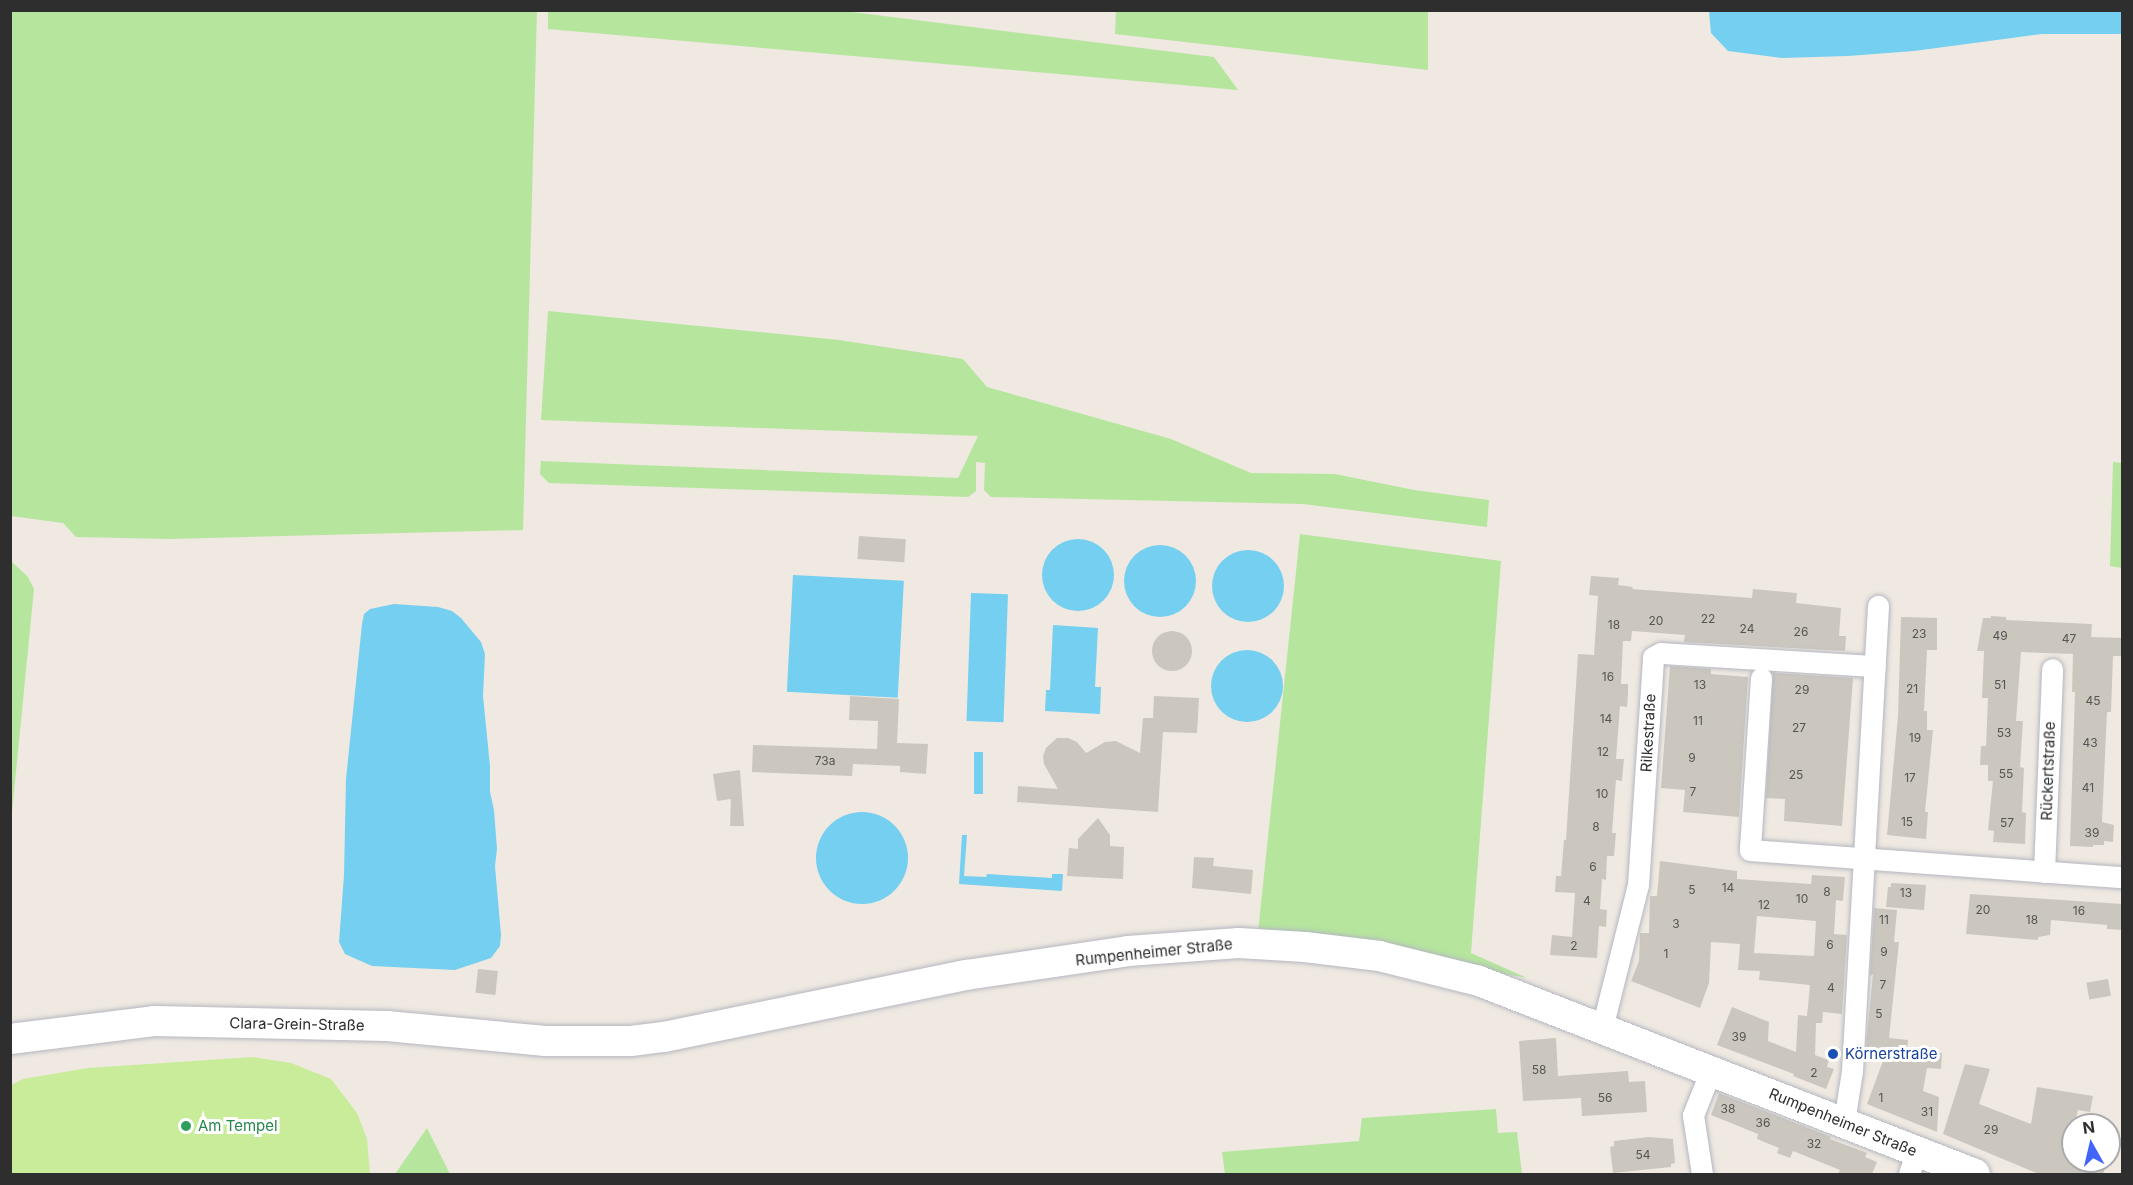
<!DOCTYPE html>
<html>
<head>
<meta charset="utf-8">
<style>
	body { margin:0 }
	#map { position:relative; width:2133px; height:1185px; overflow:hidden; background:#efe9e1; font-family:Inter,sans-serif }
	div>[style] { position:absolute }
	.green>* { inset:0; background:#b6e59e }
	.pitch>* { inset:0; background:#c9ec9a }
	.water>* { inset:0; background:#75cff0; transform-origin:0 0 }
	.round { border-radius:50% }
	.building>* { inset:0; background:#cbc7bf; transform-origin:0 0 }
	.roads { filter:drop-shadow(0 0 2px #b4b7c1) drop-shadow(0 0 2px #b4b7c1) }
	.street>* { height:21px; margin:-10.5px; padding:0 10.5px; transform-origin:10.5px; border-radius:10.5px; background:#fff }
	.secondary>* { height:30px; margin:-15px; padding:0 15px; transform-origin:15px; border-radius:15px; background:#fff }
	.dots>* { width:16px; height:16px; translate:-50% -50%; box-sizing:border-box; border:3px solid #fff; border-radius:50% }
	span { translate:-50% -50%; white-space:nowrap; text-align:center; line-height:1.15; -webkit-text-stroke:6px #fff; paint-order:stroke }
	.number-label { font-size:12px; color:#555452 }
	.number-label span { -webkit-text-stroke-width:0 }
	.street-label { font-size:15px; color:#2e2e2e }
	.transit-label { font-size:15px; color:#164399 }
	.left { translate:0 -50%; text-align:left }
	.leisure-label { font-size:15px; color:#27864d }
	.frame { position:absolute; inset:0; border:12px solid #2e2e2e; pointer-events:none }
	.north { position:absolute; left:2061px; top:1113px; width:60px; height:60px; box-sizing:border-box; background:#fff; border:2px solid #ababab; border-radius:50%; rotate:352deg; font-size:16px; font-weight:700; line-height:24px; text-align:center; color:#2e2e2e }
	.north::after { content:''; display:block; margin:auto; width:21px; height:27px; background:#4264fb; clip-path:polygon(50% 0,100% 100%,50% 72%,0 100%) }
</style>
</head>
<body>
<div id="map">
	<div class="green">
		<i style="clip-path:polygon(11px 10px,537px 11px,523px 530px,170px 539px,76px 537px,63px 523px,11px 516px)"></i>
		<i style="clip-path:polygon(548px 11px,844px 11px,1214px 57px,1238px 90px,548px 29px)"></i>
		<i style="clip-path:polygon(1116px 11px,1428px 11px,1428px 70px,1115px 34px)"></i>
		<i style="clip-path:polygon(548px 311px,839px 340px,963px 359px,987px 387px,1171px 439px,1251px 473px,1335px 474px,1414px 490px,1489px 500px,1487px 527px,1303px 504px,991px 497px,984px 490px,985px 463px,976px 462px,976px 491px,968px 497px,549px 483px,540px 474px,541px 461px,958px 478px,978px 436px,541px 420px)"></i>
		<i style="clip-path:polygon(2113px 462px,2122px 463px,2122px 568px,2110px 566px)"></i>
		<i style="clip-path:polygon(1300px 534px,1501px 561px,1471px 953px,1527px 978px,1258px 932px)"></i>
		<i style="clip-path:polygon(11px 561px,28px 577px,34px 589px,11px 822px)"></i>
		<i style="clip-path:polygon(1496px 1109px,1498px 1133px,1517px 1132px,1522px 1174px,1225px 1174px,1222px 1152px,1359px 1141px,1362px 1118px)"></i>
		<i style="clip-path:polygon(427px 1128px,450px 1174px,395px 1174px)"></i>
	</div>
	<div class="pitch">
		<i style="clip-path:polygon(253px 1057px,291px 1063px,331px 1079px,357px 1113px,367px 1139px,370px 1174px,11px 1174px,11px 1085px,23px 1079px,88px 1068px)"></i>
	</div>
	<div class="water">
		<i style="clip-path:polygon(1709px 11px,2122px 11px,2122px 34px,2042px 34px,1914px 51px,1848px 56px,1782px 58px,1728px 51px,1711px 33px)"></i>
		<i class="round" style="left:1042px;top:539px;width:72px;height:72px"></i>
		<i class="round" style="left:1124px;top:545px;width:72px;height:72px"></i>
		<i class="round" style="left:1212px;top:550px;width:72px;height:72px"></i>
		<i style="left:793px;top:575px;width:111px;height:117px;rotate:3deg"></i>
		<i style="left:971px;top:593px;width:37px;height:128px;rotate:2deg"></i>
		<i style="clip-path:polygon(394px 604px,438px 607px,452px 611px,461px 618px,481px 642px,485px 654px,483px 696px,490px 766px,490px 792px,494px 810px,497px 849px,495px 866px,501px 935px,500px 946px,491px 958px,455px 970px,372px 966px,345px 954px,339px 942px,344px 875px,346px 779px,362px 624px,364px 614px,370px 609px)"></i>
		<i style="clip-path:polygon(1053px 625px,1098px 628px,1095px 687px,1101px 687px,1100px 714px,1045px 711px,1046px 690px,1050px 690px)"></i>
		<i class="round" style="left:1211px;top:650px;width:72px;height:72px"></i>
		<i style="left:974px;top:752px;width:9px;height:42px"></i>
		<i class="round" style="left:816px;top:812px;width:92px;height:92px"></i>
		<i style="clip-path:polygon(962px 835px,967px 835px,964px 876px,986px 877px,987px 874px,1052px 878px,1052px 874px,1063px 874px,1062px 891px,959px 884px)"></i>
	</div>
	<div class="building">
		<i style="left:859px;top:536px;width:47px;height:23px;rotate:4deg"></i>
		<i style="clip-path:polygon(1591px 576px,1619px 578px,1618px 585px,1633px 587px,1632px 589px,1752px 598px,1753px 589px,1797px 593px,1796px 603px,1841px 608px,1839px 636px,1846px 636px,1845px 651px,1684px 642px,1685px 635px,1632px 631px,1631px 641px,1623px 641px,1621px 684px,1628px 684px,1628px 694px,1627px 707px,1620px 706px,1616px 759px,1624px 759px,1623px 769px,1622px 781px,1616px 780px,1612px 833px,1616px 833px,1614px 856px,1607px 856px,1606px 880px,1602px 879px,1600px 909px,1607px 910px,1606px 927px,1599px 926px,1597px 958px,1550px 955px,1552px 935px,1572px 937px,1575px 893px,1555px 892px,1556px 876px,1561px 876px,1564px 840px,1566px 840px,1578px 654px,1594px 655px,1598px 596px,1589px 595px)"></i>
		<i style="clip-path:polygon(1991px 616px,2006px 617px,2006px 620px,2092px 624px,2091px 637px,2122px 638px,2122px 656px,2113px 656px,2111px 712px,2107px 712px,2102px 822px,2114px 825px,2113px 842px,2104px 841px,2104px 845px,2093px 845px,2093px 847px,2070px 846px,2075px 692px,2072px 692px,2073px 654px,2021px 652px,2016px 721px,2023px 721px,2020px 767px,2024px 768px,2022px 812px,2026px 813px,2025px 844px,1993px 842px,1994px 831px,1988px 830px,1993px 781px,1988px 781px,1988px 765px,1980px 765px,1981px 746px,1986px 746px,1988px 698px,1982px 698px,1984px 651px,1977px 651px,1983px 618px,1991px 618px)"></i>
		<i style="clip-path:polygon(1901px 617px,1937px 618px,1937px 650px,1927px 650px,1924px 711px,1927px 711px,1927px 730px,1933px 730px,1925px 812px,1928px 812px,1926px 839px,1887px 835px,1898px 716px)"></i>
		<i class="round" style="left:1152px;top:631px;width:40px;height:40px"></i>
		<i style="clip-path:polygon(1670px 666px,1711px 669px,1711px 674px,1748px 677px,1739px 817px,1683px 812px,1685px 790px,1661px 788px)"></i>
		<i style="clip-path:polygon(1773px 673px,1853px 678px,1842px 826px,1784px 821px,1785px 799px,1766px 798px)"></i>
		<i style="clip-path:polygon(850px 696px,899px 699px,897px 743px,928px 744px,926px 774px,900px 772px,900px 766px,853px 764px,852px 776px,752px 772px,753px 745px,877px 749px,878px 721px,849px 720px)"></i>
		<i style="clip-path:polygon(1154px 696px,1199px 698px,1197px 733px,1163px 732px,1158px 812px,1017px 802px,1018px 786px,1058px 789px,1044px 764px,1043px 756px,1046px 748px,1057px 738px,1068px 738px,1077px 742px,1086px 753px,1105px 742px,1116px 741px,1140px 753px,1143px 718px,1153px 718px)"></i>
		<i style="clip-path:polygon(740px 770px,744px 826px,730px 826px,731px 799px,717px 801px,713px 774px)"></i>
		<i style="clip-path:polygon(1098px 818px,1110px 835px,1110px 846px,1124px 847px,1123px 879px,1067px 876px,1069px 848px,1078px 849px,1078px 839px)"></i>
		<i style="clip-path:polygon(1194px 857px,1214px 858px,1213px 866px,1253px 870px,1251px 894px,1192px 888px)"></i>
		<i style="clip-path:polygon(evenodd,1660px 861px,1737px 871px,1737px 879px,1811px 884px,1812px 875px,1845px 877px,1843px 901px,1836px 900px,1834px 934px,1847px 935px,1842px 1014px,1823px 1012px,1822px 1023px,1816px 1023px,1815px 1055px,1829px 1060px,1827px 1067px,1834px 1069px,1826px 1089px,1793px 1076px,1794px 1074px,1717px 1045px,1732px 1007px,1769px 1022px,1768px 1041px,1796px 1052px,1798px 1015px,1807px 1016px,1810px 985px,1759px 980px,1760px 971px,1738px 970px,1740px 944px,1711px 942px,1709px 983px,1700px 1008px,1631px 981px,1639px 961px,1640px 933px,1649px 933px,1650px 896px,1657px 896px,1660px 861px,1757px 916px,1816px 921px,1814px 956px,1754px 953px,1757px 916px)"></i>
		<i style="clip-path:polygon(1891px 883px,1926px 885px,1924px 910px,1886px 907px,1888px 887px,1891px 887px)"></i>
		<i style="clip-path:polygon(1970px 894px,2122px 904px,2122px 930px,2107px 929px,2107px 925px,2051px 920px,2050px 935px,2038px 937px,2038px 940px,1966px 934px)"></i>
		<i style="clip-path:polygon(1874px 908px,1897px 910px,1894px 942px,1899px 942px,1889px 1038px,1908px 1040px,1907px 1050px,1942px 1053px,1941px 1069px,1927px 1068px,1923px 1091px,1939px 1097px,1937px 1132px,1867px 1104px,1883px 1061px,1865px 1059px,1873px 974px,1870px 976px)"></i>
		<i style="left:478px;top:969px;width:20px;height:24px;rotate:6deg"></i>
		<i style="left:2108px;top:979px;width:17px;height:22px;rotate:80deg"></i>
		<i style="clip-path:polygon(1556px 1038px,1558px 1076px,1628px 1071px,1629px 1082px,1645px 1081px,1647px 1112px,1582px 1116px,1581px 1098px,1523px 1101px,1519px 1041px)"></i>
		<i style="clip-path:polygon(1965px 1064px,1990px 1069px,1979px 1104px,2031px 1124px,2037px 1087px,2093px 1096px,2090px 1112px,2078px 1110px,2076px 1118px,2073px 1118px,2073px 1161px,2108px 1161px,2103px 1174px,2039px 1174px,1943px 1134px)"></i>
		<i style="clip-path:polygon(1719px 1093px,1831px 1137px,1830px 1139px,1867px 1153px,1865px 1157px,1877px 1162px,1872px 1174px,1838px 1174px,1840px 1170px,1793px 1151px,1790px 1158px,1777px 1153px,1779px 1148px,1757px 1139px,1758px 1134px,1711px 1115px)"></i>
		<i style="clip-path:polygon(1649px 1137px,1673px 1139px,1675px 1163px,1671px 1164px,1671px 1167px,1613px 1173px,1610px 1147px,1614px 1146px,1614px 1141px)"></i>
	</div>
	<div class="roads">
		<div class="street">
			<i style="left:1761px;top:678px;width:172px;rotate:93.7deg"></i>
			<i style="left:1750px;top:850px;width:373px;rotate:4.2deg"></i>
			<i style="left:2044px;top:872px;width:203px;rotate:-87.7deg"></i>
			<i style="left:1602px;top:1028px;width:147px;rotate:-75.9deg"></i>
			<i style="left:1638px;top:885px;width:228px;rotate:-86.2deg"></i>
			<i style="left:1653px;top:657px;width:9px;rotate:-27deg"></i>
			<i style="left:1661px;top:653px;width:214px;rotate:3.5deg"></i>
			<i style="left:1844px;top:1122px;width:52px;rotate:-81.1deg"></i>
			<i style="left:1852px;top:1071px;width:466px;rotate:-86.8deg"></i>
			<i style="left:1702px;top:1174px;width:60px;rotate:-98.7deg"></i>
			<i style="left:1693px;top:1115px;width:48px;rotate:-68.2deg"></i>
			<i style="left:1909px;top:1174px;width:23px;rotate:-72deg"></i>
		</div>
		<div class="secondary">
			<i style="left:10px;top:1039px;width:145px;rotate:-7.1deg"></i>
			<i style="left:154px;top:1021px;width:233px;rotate:1.2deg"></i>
			<i style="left:387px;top:1026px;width:159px;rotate:5.4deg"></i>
			<i style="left:545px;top:1041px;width:86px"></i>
			<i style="left:631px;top:1041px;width:33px;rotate:-7deg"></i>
			<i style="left:664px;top:1037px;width:308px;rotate:-11.6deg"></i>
			<i style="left:966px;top:975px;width:164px;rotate:-8.4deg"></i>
			<i style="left:1128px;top:951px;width:111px;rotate:-4.1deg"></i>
			<i style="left:1239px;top:943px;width:66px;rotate:3.5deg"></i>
			<i style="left:1305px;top:947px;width:75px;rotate:6.9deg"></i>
			<i style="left:1379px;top:956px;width:103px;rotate:14deg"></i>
			<i style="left:1479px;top:981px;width:532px;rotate:21.26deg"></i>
		</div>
	</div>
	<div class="dots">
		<i style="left:1833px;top:1054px;background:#1a4fb4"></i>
		<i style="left:186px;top:1126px;background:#2e9e5b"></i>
	</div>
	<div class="number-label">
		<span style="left:1708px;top:619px">22</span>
		<span style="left:1656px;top:621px">20</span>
		<span style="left:1614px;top:625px">18</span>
		<span style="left:1747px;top:629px">24</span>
		<span style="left:1801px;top:632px">26</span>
		<span style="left:1919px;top:634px">23</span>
		<span style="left:2000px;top:636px">49</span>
		<span style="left:2069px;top:639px">47</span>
		<span style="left:1608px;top:677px">16</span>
		<span style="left:1700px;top:685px">13</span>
		<span style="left:2000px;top:685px">51</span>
		<span style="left:1912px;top:689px">21</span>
		<span style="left:1802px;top:690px">29</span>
		<span style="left:2093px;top:701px">45</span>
		<span style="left:1606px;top:719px">14</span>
		<span style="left:1698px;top:721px">11</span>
		<span style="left:1799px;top:728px">27</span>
		<span style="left:2004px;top:733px">53</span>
		<span style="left:1915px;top:738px">19</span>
		<span style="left:2090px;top:743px">43</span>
		<span style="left:1603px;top:752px">12</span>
		<span style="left:1692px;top:758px">9</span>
		<span style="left:825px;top:761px">73a</span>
		<span style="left:2006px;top:774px">55</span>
		<span style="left:1796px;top:775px">25</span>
		<span style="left:1910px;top:778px">17</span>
		<span style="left:2088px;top:788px">41</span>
		<span style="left:1693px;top:792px">7</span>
		<span style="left:1602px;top:794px">10</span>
		<span style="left:1907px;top:822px">15</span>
		<span style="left:2007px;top:823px">57</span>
		<span style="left:1596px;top:827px">8</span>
		<span style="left:2092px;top:833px">39</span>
		<span style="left:1593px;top:867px">6</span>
		<span style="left:1728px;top:888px">14</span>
		<span style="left:1692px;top:890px">5</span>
		<span style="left:1827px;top:892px">8</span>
		<span style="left:1906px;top:893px">13</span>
		<span style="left:1802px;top:899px">10</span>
		<span style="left:1587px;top:901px">4</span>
		<span style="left:1764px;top:905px">12</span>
		<span style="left:1983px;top:910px">20</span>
		<span style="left:2079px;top:911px">16</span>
		<span style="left:1884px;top:920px">11</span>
		<span style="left:2032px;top:920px">18</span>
		<span style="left:1676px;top:924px">3</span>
		<span style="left:1830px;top:945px">6</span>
		<span style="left:1574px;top:946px">2</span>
		<span style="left:1884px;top:952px">9</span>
		<span style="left:1666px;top:954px">1</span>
		<span style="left:1883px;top:985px">7</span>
		<span style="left:1831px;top:988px">4</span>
		<span style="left:1879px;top:1014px">5</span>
		<span style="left:1739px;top:1037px">39</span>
		<span style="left:1539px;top:1070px">58</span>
		<span style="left:1814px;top:1073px">2</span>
		<span style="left:1605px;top:1098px">56</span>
		<span style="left:1881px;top:1098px">1</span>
		<span style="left:1728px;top:1109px">38</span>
		<span style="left:1927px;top:1112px">31</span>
		<span style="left:1763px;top:1123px">36</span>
		<span style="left:1991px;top:1130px">29</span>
		<span style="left:1814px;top:1144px">32</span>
		<span style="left:1643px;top:1155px">54</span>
	</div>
	<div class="street-label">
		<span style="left:1648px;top:733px;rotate:-87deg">Rilkestraße</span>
		<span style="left:2048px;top:771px;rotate:-88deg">Rückertstraße</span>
		<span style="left:1154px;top:952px;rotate:-6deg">Rumpenheimer Straße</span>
		<span style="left:297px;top:1024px;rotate:1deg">Clara-Grein-Straße</span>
		<span style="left:1843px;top:1122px;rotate:22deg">Rumpenheimer Straße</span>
	</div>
	<div class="transit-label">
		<span class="left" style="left:1845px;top:1054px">Körnerstraße</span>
	</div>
	<div class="leisure-label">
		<span class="left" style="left:198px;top:1126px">Am Tempel</span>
	</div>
	<div class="frame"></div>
	<div class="north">N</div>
</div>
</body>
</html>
